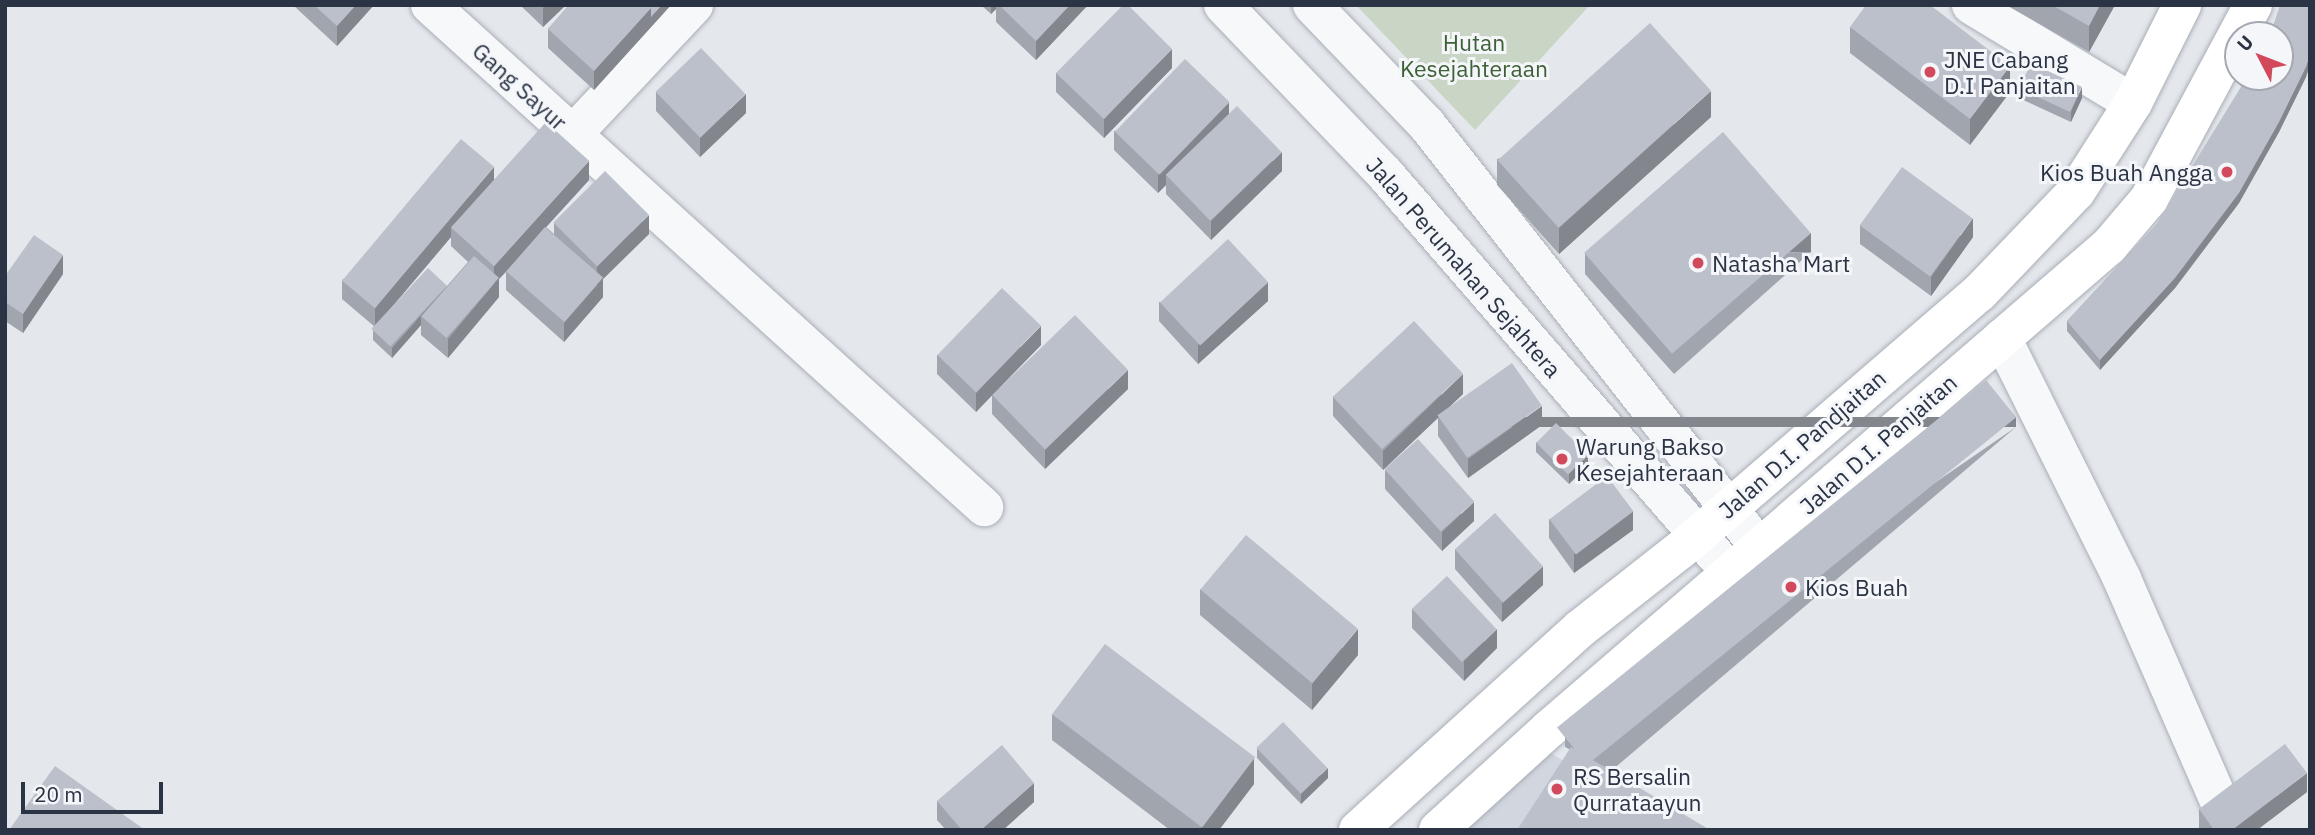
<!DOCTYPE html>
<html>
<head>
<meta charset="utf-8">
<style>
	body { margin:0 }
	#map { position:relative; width:2315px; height:835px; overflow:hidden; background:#e4e7ec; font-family:"IBM Plex Sans",sans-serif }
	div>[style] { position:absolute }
	.built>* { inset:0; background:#d2d6de }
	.green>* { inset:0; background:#c9d6c5 }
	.roads { filter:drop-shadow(0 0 2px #a9aeb7) drop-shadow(0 0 2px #a9aeb7) }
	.minor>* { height:38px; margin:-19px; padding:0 19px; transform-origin:19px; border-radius:19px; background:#f7f8fa }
	.highway>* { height:38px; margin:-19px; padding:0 19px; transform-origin:19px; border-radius:19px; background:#fff }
	.wall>* { inset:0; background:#a1a5ae }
	.shaded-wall>* { inset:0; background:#83868d; transform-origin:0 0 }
	.building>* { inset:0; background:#bbc0ca; transform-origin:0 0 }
	.dots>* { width:19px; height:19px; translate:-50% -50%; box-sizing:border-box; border:4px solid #f4f6f9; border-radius:50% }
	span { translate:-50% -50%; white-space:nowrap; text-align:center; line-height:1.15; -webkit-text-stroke:6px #f4f6f9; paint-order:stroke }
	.park-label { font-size:23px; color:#3f6138 }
	.poi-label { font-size:23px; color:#2b3445 }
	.left { translate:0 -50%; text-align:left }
	.right { translate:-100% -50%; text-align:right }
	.street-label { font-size:23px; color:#2b3445 }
	.frame { position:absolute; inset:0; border:7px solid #2b3445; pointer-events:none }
	.north { position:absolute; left:2224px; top:21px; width:70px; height:70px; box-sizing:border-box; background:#f4f6f9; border:2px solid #a4a8b1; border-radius:50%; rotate:312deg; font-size:19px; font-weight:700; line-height:28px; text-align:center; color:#2b3445 }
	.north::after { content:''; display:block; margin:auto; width:24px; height:32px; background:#d1495b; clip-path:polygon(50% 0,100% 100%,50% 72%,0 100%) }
	.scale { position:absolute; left:21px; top:782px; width:142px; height:32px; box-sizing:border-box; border:4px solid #2b3445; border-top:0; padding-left:9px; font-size:21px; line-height:24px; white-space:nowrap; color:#2b3445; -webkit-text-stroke:5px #f4f6f9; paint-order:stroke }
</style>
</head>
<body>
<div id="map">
	<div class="built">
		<i style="clip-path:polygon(1544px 749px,1679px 830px,1462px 830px)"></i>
	</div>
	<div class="green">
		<i style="clip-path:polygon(1356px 5px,1590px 5px,1475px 130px)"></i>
	</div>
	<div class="roads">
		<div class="minor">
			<i style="left:430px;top:5px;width:748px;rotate:42.18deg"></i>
			<i style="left:1223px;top:5px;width:234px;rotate:46.2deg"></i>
			<i style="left:1385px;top:174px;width:527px;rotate:49.08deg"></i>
			<i style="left:1312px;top:5px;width:166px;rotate:46.2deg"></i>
			<i style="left:1427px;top:125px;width:537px;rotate:51.81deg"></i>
			<i style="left:1971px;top:5px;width:189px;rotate:31.2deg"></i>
			<i style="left:573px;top:134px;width:177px;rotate:-46.8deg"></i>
			<i style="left:2002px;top:338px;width:269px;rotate:63.5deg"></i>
			<i style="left:2122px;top:579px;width:252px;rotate:66.4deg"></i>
		</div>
		<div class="highway">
			<i style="left:1358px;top:830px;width:301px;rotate:-42.2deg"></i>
			<i style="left:1581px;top:628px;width:137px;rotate:-38.2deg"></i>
			<i style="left:1689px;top:543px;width:383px;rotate:-40.8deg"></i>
			<i style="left:1979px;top:293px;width:140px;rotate:-46.2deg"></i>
			<i style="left:2076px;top:192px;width:106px;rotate:-57.4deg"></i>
			<i style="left:2133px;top:103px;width:110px;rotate:-63.4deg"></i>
			<i style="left:1438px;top:830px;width:150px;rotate:-42.3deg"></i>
			<i style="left:1549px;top:729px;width:740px;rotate:-40.78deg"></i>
			<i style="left:2109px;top:246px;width:62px;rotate:-49.6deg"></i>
			<i style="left:2149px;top:199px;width:220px;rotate:-61.8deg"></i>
		</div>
	</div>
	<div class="wall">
		<i style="clip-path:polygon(293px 5px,374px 5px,337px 46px)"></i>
		<i style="clip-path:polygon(520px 5px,566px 5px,543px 27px)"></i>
		<i style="clip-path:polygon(569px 5px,671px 5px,594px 90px,548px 48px,548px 29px)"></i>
		<i style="clip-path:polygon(981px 5px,1088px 5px,1036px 60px,996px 22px,996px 9px,991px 14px)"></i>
		<i style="clip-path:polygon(2006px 5px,2115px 5px,2089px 52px)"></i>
		<i style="clip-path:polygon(2310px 5px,2310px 65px,2306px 77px,2279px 132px,2239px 203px,2175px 288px,2100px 370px,2067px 331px,2067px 321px,2156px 225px,2280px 77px)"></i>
		<i style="clip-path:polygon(1850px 27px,2010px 92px,1970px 145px,1850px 53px)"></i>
		<i style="clip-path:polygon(1172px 68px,1104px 138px,1056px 92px,1056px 73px)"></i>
		<i style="clip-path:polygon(2019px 88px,2082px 98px,2071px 122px,2019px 98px)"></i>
		<i style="clip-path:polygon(656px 92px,746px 113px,700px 157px,656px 111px)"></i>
		<i style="clip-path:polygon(1229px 113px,1282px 171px,1211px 240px,1166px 194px,1166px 185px,1158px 193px,1114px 150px,1114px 131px)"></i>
		<i style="clip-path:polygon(1711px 117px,1559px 254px,1497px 185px,1497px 159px)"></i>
		<i style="clip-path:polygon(494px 179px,589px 180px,546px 227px,554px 234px,554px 223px,649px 234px,603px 279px,603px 297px,564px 342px,506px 290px,506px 272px,499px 279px,499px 297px,448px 358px,421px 335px,421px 325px,392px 358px,373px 340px,373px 330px,447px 286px,468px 262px,451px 246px,451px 237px,375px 327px,342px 299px,342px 280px)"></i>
		<i style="clip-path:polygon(1860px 225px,1973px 237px,1931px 296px,1860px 244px)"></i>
		<i style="clip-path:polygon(1811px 252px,1674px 374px,1585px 274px,1585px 254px)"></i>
		<i style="clip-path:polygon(63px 274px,23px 333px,5px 321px,5px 276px)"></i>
		<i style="clip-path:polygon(1268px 301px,1198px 364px,1159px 321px,1159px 302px)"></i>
		<i style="clip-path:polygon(1041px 345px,999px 388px,1128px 389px,1045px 469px,992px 414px,992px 395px,976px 412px,937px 374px,937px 355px)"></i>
		<i style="clip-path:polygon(1463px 394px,1443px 413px,1542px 425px,1468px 478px,1438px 436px,1438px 418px,1383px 470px,1333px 416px,1333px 397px)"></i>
		<i style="clip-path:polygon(2016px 427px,1611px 771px,1565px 747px,1565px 737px)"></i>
		<i style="clip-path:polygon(1536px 442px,1588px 465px,1569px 484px,1536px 452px)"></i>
		<i style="clip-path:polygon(1385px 470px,1474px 521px,1442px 551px,1385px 489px)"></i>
		<i style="clip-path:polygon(1549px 519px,1633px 530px,1574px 573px,1549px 538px)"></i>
		<i style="clip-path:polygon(1455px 549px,1543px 585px,1502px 622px,1455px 569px)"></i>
		<i style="clip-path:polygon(1200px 589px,1358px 655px,1312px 710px,1200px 615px)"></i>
		<i style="clip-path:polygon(1412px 609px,1497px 648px,1464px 681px,1412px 628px)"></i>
		<i style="clip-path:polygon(1052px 714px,1254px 784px,1219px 830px,1170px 830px,1052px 740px)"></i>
		<i style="clip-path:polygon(1257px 748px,1328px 778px,1301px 804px,1257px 758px)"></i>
		<i style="clip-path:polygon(2307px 792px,2257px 830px,2200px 830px,2199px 829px,2199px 809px)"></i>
		<i style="clip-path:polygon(937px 801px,1034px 802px,1003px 830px,946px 830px,937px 820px)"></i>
	</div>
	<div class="shaded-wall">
		<i style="clip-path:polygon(356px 5px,374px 5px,337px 46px,337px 26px)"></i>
		<i style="clip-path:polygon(546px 5px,566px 5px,543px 27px,543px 8px)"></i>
		<i style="clip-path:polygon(662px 5px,671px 5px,594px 90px,594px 71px,651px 8px)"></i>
		<i style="clip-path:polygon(991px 5px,996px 5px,996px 9px,991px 14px)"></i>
		<i style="clip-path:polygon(1070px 5px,1088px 5px,1036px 60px,1036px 41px)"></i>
		<i style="clip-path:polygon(2100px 5px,2115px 5px,2089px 52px,2089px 26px)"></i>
		<i style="clip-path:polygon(1172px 49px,1172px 68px,1104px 138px,1104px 119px)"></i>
		<i style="clip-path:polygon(2310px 55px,2310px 65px,2306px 77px,2279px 132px,2239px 203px,2175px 288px,2100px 370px,2100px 360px)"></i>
		<i style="clip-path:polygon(2010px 66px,2010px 92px,1970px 145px,1970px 119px)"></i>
		<i style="clip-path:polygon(2082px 87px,2082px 98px,2071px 122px,2071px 112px)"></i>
		<i style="clip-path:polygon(1711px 91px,1711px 117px,1559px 254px,1559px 228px)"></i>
		<i style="clip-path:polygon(746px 94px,746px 113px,700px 157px,700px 138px)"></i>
		<i style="clip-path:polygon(1229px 102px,1229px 121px,1166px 175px,1166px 185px,1158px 193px,1158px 174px)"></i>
		<i style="clip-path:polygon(1282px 152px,1282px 171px,1211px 240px,1211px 221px)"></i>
		<i style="clip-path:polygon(589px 161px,589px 180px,499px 279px,499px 297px,448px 358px,448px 339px,494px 284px,494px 266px)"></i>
		<i style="clip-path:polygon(494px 167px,494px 186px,451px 227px,451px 237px,375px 327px,375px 307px)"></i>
		<i style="clip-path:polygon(649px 215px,649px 234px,603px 279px,603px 297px,564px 342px,564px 323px,597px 285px,597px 266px)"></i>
		<i style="clip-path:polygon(1973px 218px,1973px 237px,1931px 296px,1931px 277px)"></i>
		<i style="left:1811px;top:233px;width:19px;height:183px;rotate:90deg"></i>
		<i style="clip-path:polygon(63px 255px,63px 274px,23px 333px,23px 314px)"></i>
		<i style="clip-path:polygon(1268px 282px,1268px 301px,1198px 364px,1198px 345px)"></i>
		<i style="clip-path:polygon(447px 286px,421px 316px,421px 325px,392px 358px,392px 348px)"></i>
		<i style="clip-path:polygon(1041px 326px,1041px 345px,976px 412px,976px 393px)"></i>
		<i style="clip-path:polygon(1128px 370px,1128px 389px,1045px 469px,1045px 450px)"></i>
		<i style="clip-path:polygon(1463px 374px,1463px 394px,1383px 470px,1383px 451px)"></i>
		<i style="clip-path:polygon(1542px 406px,1542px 425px,1468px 478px,1468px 459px)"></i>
		<i style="left:2016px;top:417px;width:10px;height:538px;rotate:90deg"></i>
		<i style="clip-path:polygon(1588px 455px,1588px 465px,1569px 484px,1569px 474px)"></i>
		<i style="clip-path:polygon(1474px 502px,1474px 521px,1442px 551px,1442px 532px)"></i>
		<i style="clip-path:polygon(1633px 511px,1633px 530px,1574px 573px,1574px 554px)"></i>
		<i style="clip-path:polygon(1543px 566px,1543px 585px,1502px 622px,1502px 603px)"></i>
		<i style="clip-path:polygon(1358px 629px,1358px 655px,1312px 710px,1312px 684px)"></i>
		<i style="clip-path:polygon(1497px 629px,1497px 648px,1464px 681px,1464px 661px)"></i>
		<i style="clip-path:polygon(7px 716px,7px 742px,5px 744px,5px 718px)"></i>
		<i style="clip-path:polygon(1254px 758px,1254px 784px,1219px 830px,1201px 830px,1201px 827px)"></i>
		<i style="clip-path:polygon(1328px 768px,1328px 778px,1301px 804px,1301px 794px)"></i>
		<i style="clip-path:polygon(2307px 773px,2307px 792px,2257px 830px,2232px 830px)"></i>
		<i style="clip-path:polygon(1034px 783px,1034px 802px,1003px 830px,981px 830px)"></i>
	</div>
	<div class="building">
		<i style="clip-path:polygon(314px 5px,356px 5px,337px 26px)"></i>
		<i style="clip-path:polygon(569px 5px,649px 5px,651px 8px,594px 71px,548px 29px)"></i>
		<i style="clip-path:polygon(649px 5px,662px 5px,651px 17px,651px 8px)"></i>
		<i style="clip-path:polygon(999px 5px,1070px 5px,1036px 41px)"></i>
		<i style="clip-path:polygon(1123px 5px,1128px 5px,1172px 49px,1104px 119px,1056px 73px)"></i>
		<i style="clip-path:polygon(1866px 5px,1930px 5px,2010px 66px,1970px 119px,1850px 27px)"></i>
		<i style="clip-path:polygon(2052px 5px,2100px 5px,2089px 26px)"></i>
		<i style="clip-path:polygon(2280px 5px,2310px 5px,2310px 55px,2306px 67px,2279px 122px,2239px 193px,2175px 278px,2100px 360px,2067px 321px,2156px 225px,2247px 77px,2280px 77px,2280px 35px,2270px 35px)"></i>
		<i style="left:1650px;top:23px;width:91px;height:205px;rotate:48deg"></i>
		<i style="left:701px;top:48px;width:64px;height:63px;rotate:46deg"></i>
		<i style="left:1185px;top:59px;width:62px;height:101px;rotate:44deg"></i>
		<i style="left:2031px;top:63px;width:56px;height:28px;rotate:25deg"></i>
		<i style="left:1237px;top:106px;width:64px;height:99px;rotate:46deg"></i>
		<i style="left:546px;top:122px;width:58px;height:142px;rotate:42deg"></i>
		<i style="left:1723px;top:132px;width:134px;height:184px;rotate:49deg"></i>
		<i style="left:461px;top:139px;width:43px;height:185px;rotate:40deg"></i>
		<i style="left:1902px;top:167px;width:87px;height:72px;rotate:36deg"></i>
		<i style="left:605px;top:171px;width:62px;height:73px;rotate:45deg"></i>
		<i style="left:545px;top:227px;width:77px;height:59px;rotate:41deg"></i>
		<i style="clip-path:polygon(34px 235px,63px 255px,23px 314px,5px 302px,5px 276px)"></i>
		<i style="left:1228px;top:239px;width:59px;height:93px;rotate:47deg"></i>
		<i style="left:474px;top:256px;width:33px;height:80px;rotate:41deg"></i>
		<i style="left:428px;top:268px;width:26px;height:83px;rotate:43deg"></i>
		<i style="left:1002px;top:288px;width:54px;height:93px;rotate:44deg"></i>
		<i style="left:1075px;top:315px;width:76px;height:115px;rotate:46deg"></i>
		<i style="left:1414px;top:321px;width:72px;height:111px;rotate:47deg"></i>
		<i style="left:1512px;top:363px;width:52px;height:91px;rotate:55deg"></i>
		<i style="left:1986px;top:380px;width:48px;height:552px;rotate:51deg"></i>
		<i style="left:1556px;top:423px;width:45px;height:28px;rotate:45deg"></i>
		<i style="left:1418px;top:439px;width:84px;height:45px;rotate:48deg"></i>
		<i style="left:1607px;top:476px;width:44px;height:72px;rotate:53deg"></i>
		<i style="left:1495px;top:513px;width:72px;height:54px;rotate:48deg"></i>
		<i style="left:1246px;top:535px;width:146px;height:71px;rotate:40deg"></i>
		<i style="left:1447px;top:576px;width:73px;height:48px;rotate:47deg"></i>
		<i style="left:1105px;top:644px;width:188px;height:88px;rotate:37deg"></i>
		<i style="left:1283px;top:722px;width:64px;height:37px;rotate:46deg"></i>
		<i style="clip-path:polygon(2285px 744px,2307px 773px,2232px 830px,2214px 830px,2199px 809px)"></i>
		<i style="clip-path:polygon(1002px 745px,1034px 783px,981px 830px,962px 830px,937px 801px)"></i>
		<i style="clip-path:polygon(1571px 747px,1710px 830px,1517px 830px)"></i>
		<i style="clip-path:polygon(55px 766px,145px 830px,9px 830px)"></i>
	</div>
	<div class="dots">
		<i style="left:1930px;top:72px;background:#d1495b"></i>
		<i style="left:2227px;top:172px;background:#d1495b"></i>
		<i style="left:1698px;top:263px;background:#d1495b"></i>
		<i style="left:1562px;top:459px;background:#d1495b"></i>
		<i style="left:1791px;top:587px;background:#d1495b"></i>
		<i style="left:1557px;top:789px;background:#d1495b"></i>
	</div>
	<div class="park-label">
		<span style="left:1474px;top:55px">Hutan<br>Kesejahteraan</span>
	</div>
	<div class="poi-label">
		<span class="left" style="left:1944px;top:72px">JNE Cabang<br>D.I Panjaitan</span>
		<span class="right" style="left:2213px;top:172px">Kios Buah Angga</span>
		<span class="left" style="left:1712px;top:263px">Natasha Mart</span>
		<span class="left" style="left:1576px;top:459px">Warung Bakso<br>Kesejahteraan</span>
		<span class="left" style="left:1805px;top:587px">Kios Buah</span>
		<span class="left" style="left:1573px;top:789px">RS Bersalin<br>Qurrataayun</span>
	</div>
	<div class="street-label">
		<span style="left:520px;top:86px;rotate:42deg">Gang Sayur</span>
		<span style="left:1464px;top:267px;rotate:49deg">Jalan Perumahan Sejahtera</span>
		<span style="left:1802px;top:444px;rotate:-41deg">Jalan D.I. Pandjaitan</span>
		<span style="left:1878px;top:444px;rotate:-41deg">Jalan D.I. Panjaitan</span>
	</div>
	<div class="frame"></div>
	<div class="north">U</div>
	<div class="scale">20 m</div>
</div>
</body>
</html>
